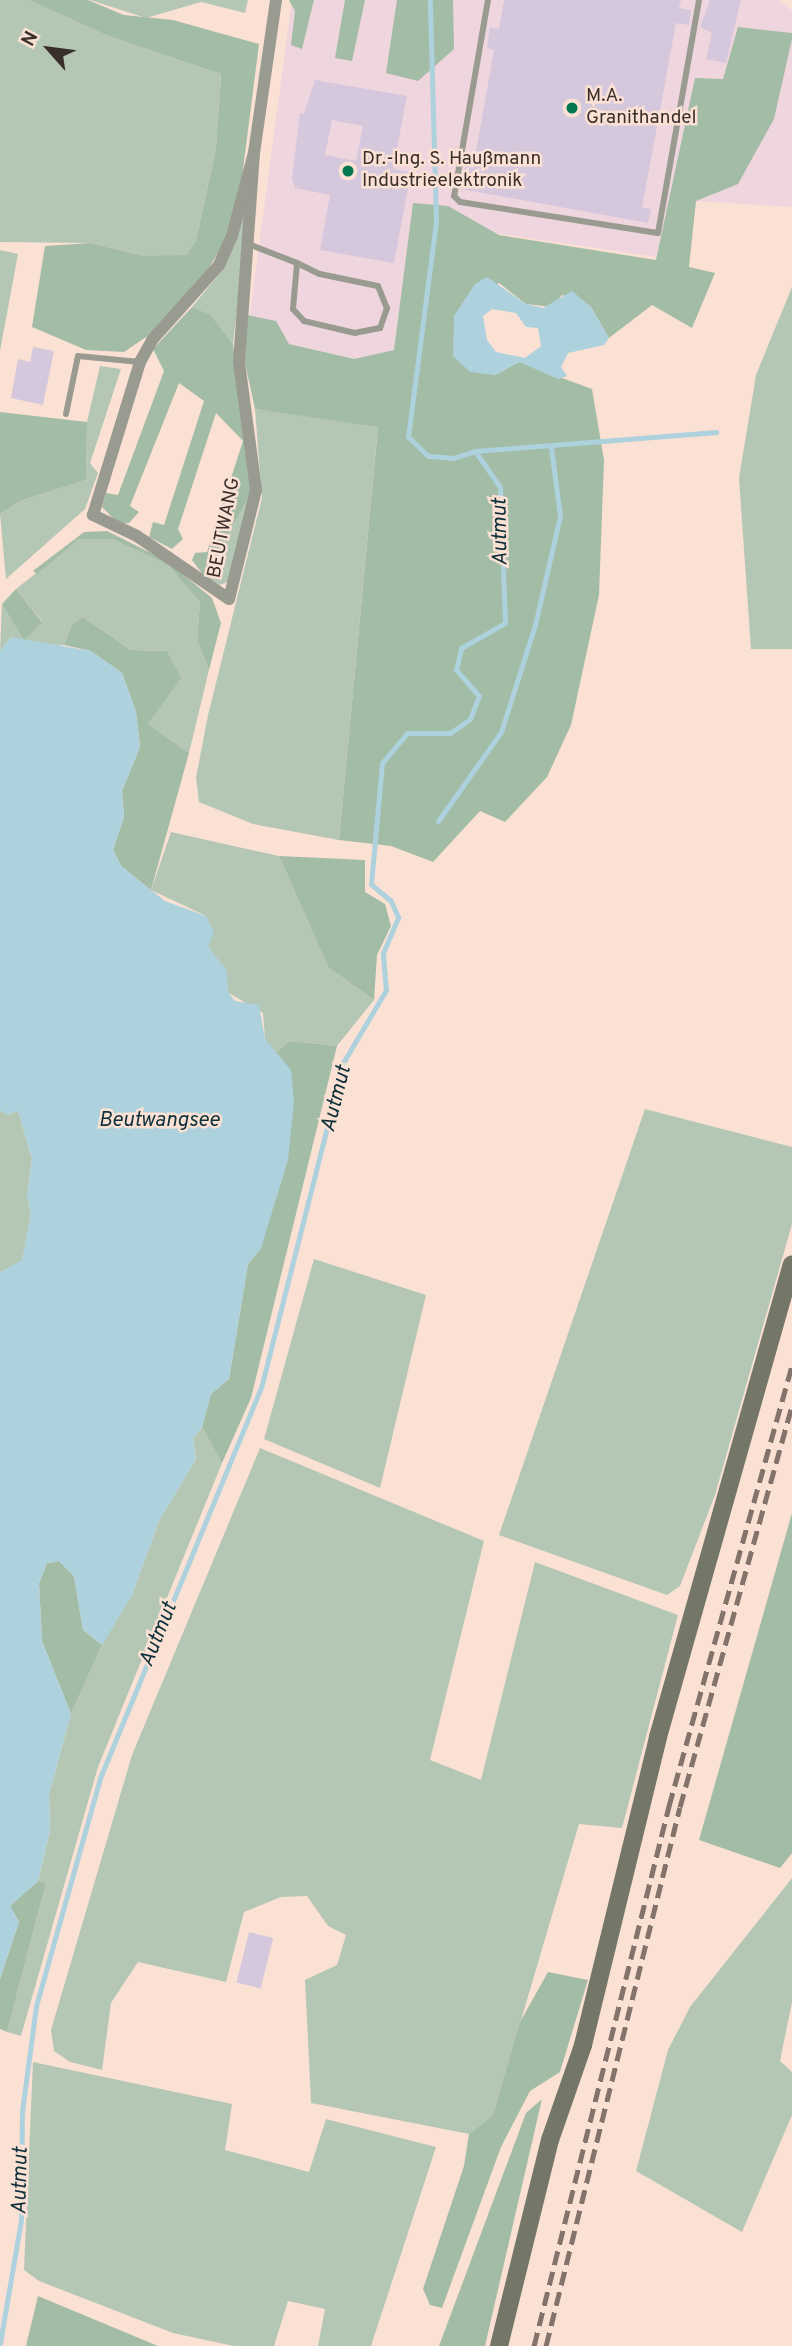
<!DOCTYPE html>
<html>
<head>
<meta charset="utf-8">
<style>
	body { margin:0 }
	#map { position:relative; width:792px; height:2346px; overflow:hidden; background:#fbe1d4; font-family:Overpass,sans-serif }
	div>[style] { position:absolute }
	.industrial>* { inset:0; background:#efd5dd }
	.green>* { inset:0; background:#b4c7b5 }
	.forest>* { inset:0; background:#a3bca5 }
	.water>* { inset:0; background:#add1dd }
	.stream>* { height:5px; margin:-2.5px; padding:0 2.5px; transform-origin:2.5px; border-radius:2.5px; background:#add1dd }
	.building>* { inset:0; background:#d5c8dd; transform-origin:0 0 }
	.lane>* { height:6px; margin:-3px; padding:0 3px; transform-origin:3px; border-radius:3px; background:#999b91 }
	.street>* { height:12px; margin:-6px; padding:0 6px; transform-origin:6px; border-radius:6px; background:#999b91 }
	.secondary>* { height:18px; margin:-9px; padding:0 9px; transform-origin:9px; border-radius:9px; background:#747768 }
	.rail>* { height:5px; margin-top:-2.5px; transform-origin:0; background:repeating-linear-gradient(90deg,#83736b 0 14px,transparent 0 21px) }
	.dots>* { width:19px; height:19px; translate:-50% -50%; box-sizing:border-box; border:4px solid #fbe1d4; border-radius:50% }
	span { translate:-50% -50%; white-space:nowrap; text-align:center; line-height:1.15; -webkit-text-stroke:5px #fbe1d4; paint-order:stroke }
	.poi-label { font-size:19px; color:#392f2b }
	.left { translate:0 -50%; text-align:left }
	.street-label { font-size:19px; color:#392f2b }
	.water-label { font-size:21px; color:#0e313b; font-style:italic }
	.north { position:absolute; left:14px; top:14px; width:70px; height:70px; -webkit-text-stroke:5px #fbe1d4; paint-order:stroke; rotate:298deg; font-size:19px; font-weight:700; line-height:28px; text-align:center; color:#392f2b }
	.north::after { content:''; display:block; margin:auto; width:24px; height:32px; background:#392f2b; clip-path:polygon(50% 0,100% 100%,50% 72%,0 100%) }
</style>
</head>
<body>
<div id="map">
	<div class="industrial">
		<i style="clip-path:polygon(292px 0,780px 0,792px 11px,792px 207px,695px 201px,683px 261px,414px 221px,400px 351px,356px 363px,247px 335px)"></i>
	</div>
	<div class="green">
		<i style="clip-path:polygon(0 0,29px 0,108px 36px,221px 74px,216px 148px,196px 240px,187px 256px,144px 256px,91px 243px,0 242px)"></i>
		<i style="clip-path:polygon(90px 0,248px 0,245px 13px,201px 2px,146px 18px)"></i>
		<i style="clip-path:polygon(251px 189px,238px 302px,233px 344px,210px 314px,192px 307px,224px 268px)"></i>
		<i style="clip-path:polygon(0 250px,18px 254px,0 351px)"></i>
		<i style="clip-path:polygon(792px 287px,792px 649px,751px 649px,739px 478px,756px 375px)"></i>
		<i style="clip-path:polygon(100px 366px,121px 369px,90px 463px,98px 473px,85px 509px,6px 579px,0 514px,20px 501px,86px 480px,87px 422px)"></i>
		<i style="clip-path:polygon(255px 409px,378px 426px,339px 840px,253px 824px,199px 802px,196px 778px,208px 715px,262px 498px)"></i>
		<i style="clip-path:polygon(252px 492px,230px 581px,220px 585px,204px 576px)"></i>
		<i style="clip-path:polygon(79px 539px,112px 539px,168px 565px,200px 602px,197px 641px,209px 670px,189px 753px,148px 724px,180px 678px,167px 651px,131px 650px,83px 617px,72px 624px,64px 645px,41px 647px,11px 637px,0 651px,2px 604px,24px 639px,42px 621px,16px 589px)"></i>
		<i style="clip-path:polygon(171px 832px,279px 856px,328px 967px,374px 1000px,337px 1046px,289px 1041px,274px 1055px,265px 1039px,263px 1013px,227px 992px,227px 972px,208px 947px,206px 916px,151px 890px)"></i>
		<i style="clip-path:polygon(645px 1109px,792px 1147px,792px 1224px,715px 1495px,680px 1586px,667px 1595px,499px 1535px)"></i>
		<i style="clip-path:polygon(0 1110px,7px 1115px,18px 1111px,32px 1159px,27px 1195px,31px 1214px,22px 1261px,0 1272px)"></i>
		<i style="clip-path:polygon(314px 1259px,426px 1295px,380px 1488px,264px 1439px)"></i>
		<i style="clip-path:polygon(202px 1427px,222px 1463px,98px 1767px,21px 2036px,7px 2032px,46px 1883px,38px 1881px,50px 1831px,49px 1794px,71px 1714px,116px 1614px,132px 1595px,159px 1521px,196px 1459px,193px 1438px)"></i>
		<i style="clip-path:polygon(260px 1448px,484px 1541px,430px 1760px,481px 1780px,535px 1562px,678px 1615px,622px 1828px,579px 1824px,493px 2115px,469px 2134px,311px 2103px,305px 1980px,337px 1965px,346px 1935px,328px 1926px,307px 1896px,281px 1897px,244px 1912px,226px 1982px,138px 1962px,111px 2003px,102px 2070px,70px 2062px,54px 2051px,51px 2030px,132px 1755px)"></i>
		<i style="clip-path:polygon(792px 1878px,792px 2002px,780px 2061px,792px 2072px,792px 2115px,742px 2232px,636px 2171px,668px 2050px,690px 2007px)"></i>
		<i style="clip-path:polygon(33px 2062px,232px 2104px,225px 2150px,309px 2172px,326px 2119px,436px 2147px,371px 2346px,318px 2346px,325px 2309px,288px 2301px,274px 2346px,234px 2346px,173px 2333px,39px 2281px,24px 2270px)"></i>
	</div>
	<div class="forest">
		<i style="clip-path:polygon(29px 0,88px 0,124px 15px,173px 20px,259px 44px,241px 185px,223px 245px,200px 282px,149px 335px,124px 352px,86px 350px,32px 327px,45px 246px,91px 243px,144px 256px,187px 255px,196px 240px,216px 148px,221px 74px,108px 36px)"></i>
		<i style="clip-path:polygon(289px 0,314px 0,302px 49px,291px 45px,295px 11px)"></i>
		<i style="clip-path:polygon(345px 0,365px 0,352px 61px,335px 58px)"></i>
		<i style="clip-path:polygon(397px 0,453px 0,454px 49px,418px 81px,386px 73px)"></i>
		<i style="clip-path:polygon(738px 27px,792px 33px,792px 39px,774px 119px,738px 184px,696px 201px,689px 267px,715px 273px,692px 328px,652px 305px,609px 338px,591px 307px,562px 295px,552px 307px,526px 304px,499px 283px,454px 316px,495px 375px,519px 362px,592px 389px,604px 460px,599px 595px,571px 725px,547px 777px,505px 822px,480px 811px,433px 862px,391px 846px,339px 840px,378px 427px,255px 409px,245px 363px,247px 315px,276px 321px,289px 344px,354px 359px,394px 350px,413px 203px,448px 206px,499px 235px,656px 260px,695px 78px,723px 79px)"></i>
		<i style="clip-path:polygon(192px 307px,210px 314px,233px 344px,252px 492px,204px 576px,192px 560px,195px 553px,207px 552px,243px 441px,216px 413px,178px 529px,183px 539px,172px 549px,149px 537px,153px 522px,164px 525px,204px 401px,179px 383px,130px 506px,139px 512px,129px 523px,119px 524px,102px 507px,106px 493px,118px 495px,164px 371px,153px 349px)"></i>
		<i style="clip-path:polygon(0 412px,87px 422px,86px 480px,20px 501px,0 514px)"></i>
		<i style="clip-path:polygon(107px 531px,165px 560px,212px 598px,221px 623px,209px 670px,197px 641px,200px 602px,168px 565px,112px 539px,79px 539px,37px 574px,33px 571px,84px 532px)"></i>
		<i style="clip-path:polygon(16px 589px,42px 622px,24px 640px,2px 604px)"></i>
		<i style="clip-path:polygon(83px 617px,131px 650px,167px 651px,181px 678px,148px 724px,189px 753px,151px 890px,121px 866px,113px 850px,124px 817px,122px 791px,140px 747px,136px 712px,122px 673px,91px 651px,64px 645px,72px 624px)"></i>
		<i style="clip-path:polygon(279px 856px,365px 860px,365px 892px,385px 904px,391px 926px,377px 955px,374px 1000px,328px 967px)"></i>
		<i style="clip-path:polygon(289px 1041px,337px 1046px,251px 1398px,222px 1463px,202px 1427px,211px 1394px,229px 1379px,248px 1264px,261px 1248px,291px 1070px,274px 1055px)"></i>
		<i style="clip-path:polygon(792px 1513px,792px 1853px,780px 1868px,699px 1840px)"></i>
		<i style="clip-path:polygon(59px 1561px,74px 1576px,83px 1630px,102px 1645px,71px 1714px,42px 1641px,39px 1583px,47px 1563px)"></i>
		<i style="clip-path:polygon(38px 1881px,46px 1883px,7px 2032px,0 2029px,0 1979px,19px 1922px,10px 1906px)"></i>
		<i style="clip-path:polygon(548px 1972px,588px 1980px,560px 2072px,530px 2091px,501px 2147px,442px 2308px,430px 2305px,423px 2289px,464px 2166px,469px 2134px,493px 2115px,520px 2022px)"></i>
		<i style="clip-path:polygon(542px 2099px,485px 2346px,439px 2346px,526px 2113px)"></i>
		<i style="clip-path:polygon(38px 2296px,158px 2346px,26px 2346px)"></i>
	</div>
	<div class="water">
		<i style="clip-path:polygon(evenodd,487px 277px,526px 304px,543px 308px,572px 291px,591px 307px,609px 338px,604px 345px,568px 353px,561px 367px,567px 376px,558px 379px,519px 362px,495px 375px,470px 372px,453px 356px,454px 316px,475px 284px,487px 277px,492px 309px,516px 313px,526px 327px,538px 328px,541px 346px,525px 358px,496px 352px,487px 340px,483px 316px,492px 309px)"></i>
		<i style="clip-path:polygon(11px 637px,91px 651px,122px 673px,136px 712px,140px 747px,122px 791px,124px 817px,113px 850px,121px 866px,165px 901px,206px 916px,214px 932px,208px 947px,227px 971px,228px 992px,235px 1001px,259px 1005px,265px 1039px,291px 1070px,294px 1102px,288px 1160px,261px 1248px,248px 1264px,229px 1379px,211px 1394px,202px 1427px,193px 1438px,196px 1459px,159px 1521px,132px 1595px,102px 1645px,83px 1630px,74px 1576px,59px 1561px,47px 1563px,39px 1583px,42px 1641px,71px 1714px,49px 1794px,50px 1831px,38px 1881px,10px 1906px,19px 1922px,0 1979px,0 1272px,22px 1260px,31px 1214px,27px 1195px,32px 1159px,18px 1111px,7px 1115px,0 1110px,0 651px)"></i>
	</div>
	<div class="stream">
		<i style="left:475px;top:451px;width:242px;rotate:-4.5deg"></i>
		<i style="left:438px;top:821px;width:109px;rotate:-54.7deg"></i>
		<i style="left:501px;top:732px;width:112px;rotate:-72.4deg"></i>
		<i style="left:535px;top:625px;width:112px;rotate:-77.1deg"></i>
		<i style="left:560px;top:516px;width:69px;rotate:-97.5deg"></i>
		<i style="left:0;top:2343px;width:125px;rotate:-80.3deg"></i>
		<i style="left:21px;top:2220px;width:109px;rotate:-89.5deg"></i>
		<i style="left:22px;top:2111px;width:106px;rotate:-82.4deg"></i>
		<i style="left:36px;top:2006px;width:237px;rotate:-74.3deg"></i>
		<i style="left:100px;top:1778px;width:422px;rotate:-67.6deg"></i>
		<i style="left:261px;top:1388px;width:337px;rotate:-75.8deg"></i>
		<i style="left:344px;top:1061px;width:82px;rotate:-59.4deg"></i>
		<i style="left:386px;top:990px;width:37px;rotate:-95deg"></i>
		<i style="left:383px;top:953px;width:39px;rotate:-67deg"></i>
		<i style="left:398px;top:917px;width:17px;rotate:-114deg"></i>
		<i style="left:391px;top:901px;width:26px;rotate:-140deg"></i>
		<i style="left:371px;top:884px;width:121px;rotate:-84.8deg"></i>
		<i style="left:382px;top:763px;width:39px;rotate:-50deg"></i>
		<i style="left:407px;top:733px;width:43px"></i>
		<i style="left:450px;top:733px;width:24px;rotate:-35deg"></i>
		<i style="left:470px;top:719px;width:25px;rotate:-69deg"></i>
		<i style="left:479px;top:696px;width:35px;rotate:-131deg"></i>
		<i style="left:456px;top:670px;width:23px;rotate:-77deg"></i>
		<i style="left:461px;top:648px;width:51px;rotate:-29.6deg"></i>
		<i style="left:505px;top:623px;width:136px;rotate:-92.1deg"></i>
		<i style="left:500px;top:487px;width:44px;rotate:-124.8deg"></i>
		<i style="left:475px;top:451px;width:23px;rotate:162deg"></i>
		<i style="left:453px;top:458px;width:25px;rotate:-175deg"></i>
		<i style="left:428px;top:456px;width:28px;rotate:-136deg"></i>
		<i style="left:408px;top:437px;width:218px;rotate:-82.6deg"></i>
		<i style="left:436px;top:221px;width:221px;rotate:-91.6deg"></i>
	</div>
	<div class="building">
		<i style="clip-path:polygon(504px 0,681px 0,679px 8px,691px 10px,689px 25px,676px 23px,642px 208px,651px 209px,648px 223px,461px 189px,465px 167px,473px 168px,494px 50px,487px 48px,490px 27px,499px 29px)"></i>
		<i style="clip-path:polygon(710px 0,741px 0,726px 63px,706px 59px,712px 33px,700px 27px)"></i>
		<i style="clip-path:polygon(evenodd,315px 80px,407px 96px,393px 169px,411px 172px,394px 263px,320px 250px,330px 195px,295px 188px,292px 178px,300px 113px,304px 114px,315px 80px,332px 120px,363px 126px,356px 161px,325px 155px,332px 120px)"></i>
		<i style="clip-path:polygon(33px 347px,54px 351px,43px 405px,11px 398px,18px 359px,30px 362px)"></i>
		<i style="left:249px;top:1932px;width:25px;height:52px;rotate:14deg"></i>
	</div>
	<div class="lane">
		<i style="left:488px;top:0;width:199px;rotate:99.8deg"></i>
		<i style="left:454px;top:196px;width:8px;rotate:45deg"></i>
		<i style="left:460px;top:202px;width:200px;rotate:8.9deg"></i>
		<i style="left:658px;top:233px;width:237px;rotate:-80deg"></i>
		<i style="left:251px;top:245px;width:49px;rotate:21.4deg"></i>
		<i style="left:297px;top:263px;width:25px;rotate:26deg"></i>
		<i style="left:320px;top:274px;width:59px;rotate:11.7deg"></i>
		<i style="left:378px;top:286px;width:24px;rotate:68deg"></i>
		<i style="left:387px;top:308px;width:21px;rotate:109deg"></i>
		<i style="left:380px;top:328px;width:25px;rotate:169deg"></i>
		<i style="left:355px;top:333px;width:52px;rotate:-166.8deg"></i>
		<i style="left:304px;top:321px;width:16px;rotate:-133deg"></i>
		<i style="left:293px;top:309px;width:46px;rotate:-85deg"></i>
		<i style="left:66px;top:414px;width:59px;rotate:-78.3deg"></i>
		<i style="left:78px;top:356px;width:62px;rotate:5.5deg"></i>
	</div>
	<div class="street">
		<i style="left:254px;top:153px;width:210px;rotate:94.1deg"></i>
		<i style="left:239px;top:362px;width:129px;rotate:82.4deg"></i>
		<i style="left:256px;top:490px;width:112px;rotate:103.9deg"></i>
		<i style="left:229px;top:599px;width:112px;rotate:-145.6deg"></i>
		<i style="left:137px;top:536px;width:49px;rotate:-154.5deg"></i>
		<i style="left:93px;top:515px;width:160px;rotate:-72.9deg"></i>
		<i style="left:140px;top:362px;width:25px;rotate:-61deg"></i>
		<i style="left:152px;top:340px;width:101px;rotate:-48.2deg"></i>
		<i style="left:219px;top:265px;width:32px;rotate:-66deg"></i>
		<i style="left:232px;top:236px;width:86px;rotate:-75.2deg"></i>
		<i style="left:254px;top:153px;width:155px;rotate:-81.8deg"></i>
	</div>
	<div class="secondary">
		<i style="left:499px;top:2346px;width:212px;rotate:-76.1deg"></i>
		<i style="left:550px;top:2140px;width:101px;rotate:-70.8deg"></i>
		<i style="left:583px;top:2045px;width:317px;rotate:-76.3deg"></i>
		<i style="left:658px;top:1737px;width:491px;rotate:-74.2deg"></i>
	</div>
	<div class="rail">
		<i style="left:534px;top:2346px;width:557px;rotate:-75.96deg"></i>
		<i style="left:669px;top:1806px;width:459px;rotate:-74.4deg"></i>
		<i style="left:546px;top:2346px;width:555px;rotate:-76.04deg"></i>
		<i style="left:680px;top:1807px;width:415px;rotate:-74.4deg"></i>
	</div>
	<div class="dots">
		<i style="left:572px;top:108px;background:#037752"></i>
		<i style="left:348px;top:171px;background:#037752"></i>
	</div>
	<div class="poi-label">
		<span class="left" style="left:586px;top:108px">M.A.<br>Granithandel</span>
		<span class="left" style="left:362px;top:171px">Dr.-Ing. S. Haußmann<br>Industrieelektronik</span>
	</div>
	<div class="street-label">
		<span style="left:225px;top:528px;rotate:-79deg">BEUTWANG</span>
	</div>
	<div class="water-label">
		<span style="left:501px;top:532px;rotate:-91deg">Autmut</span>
		<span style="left:337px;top:1099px;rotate:-76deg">Autmut</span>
		<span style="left:159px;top:1121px">Beutwangsee</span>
		<span style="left:159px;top:1635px;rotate:-68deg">Autmut</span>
		<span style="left:21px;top:2181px;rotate:-89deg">Autmut</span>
	</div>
	<div class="north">N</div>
</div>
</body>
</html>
